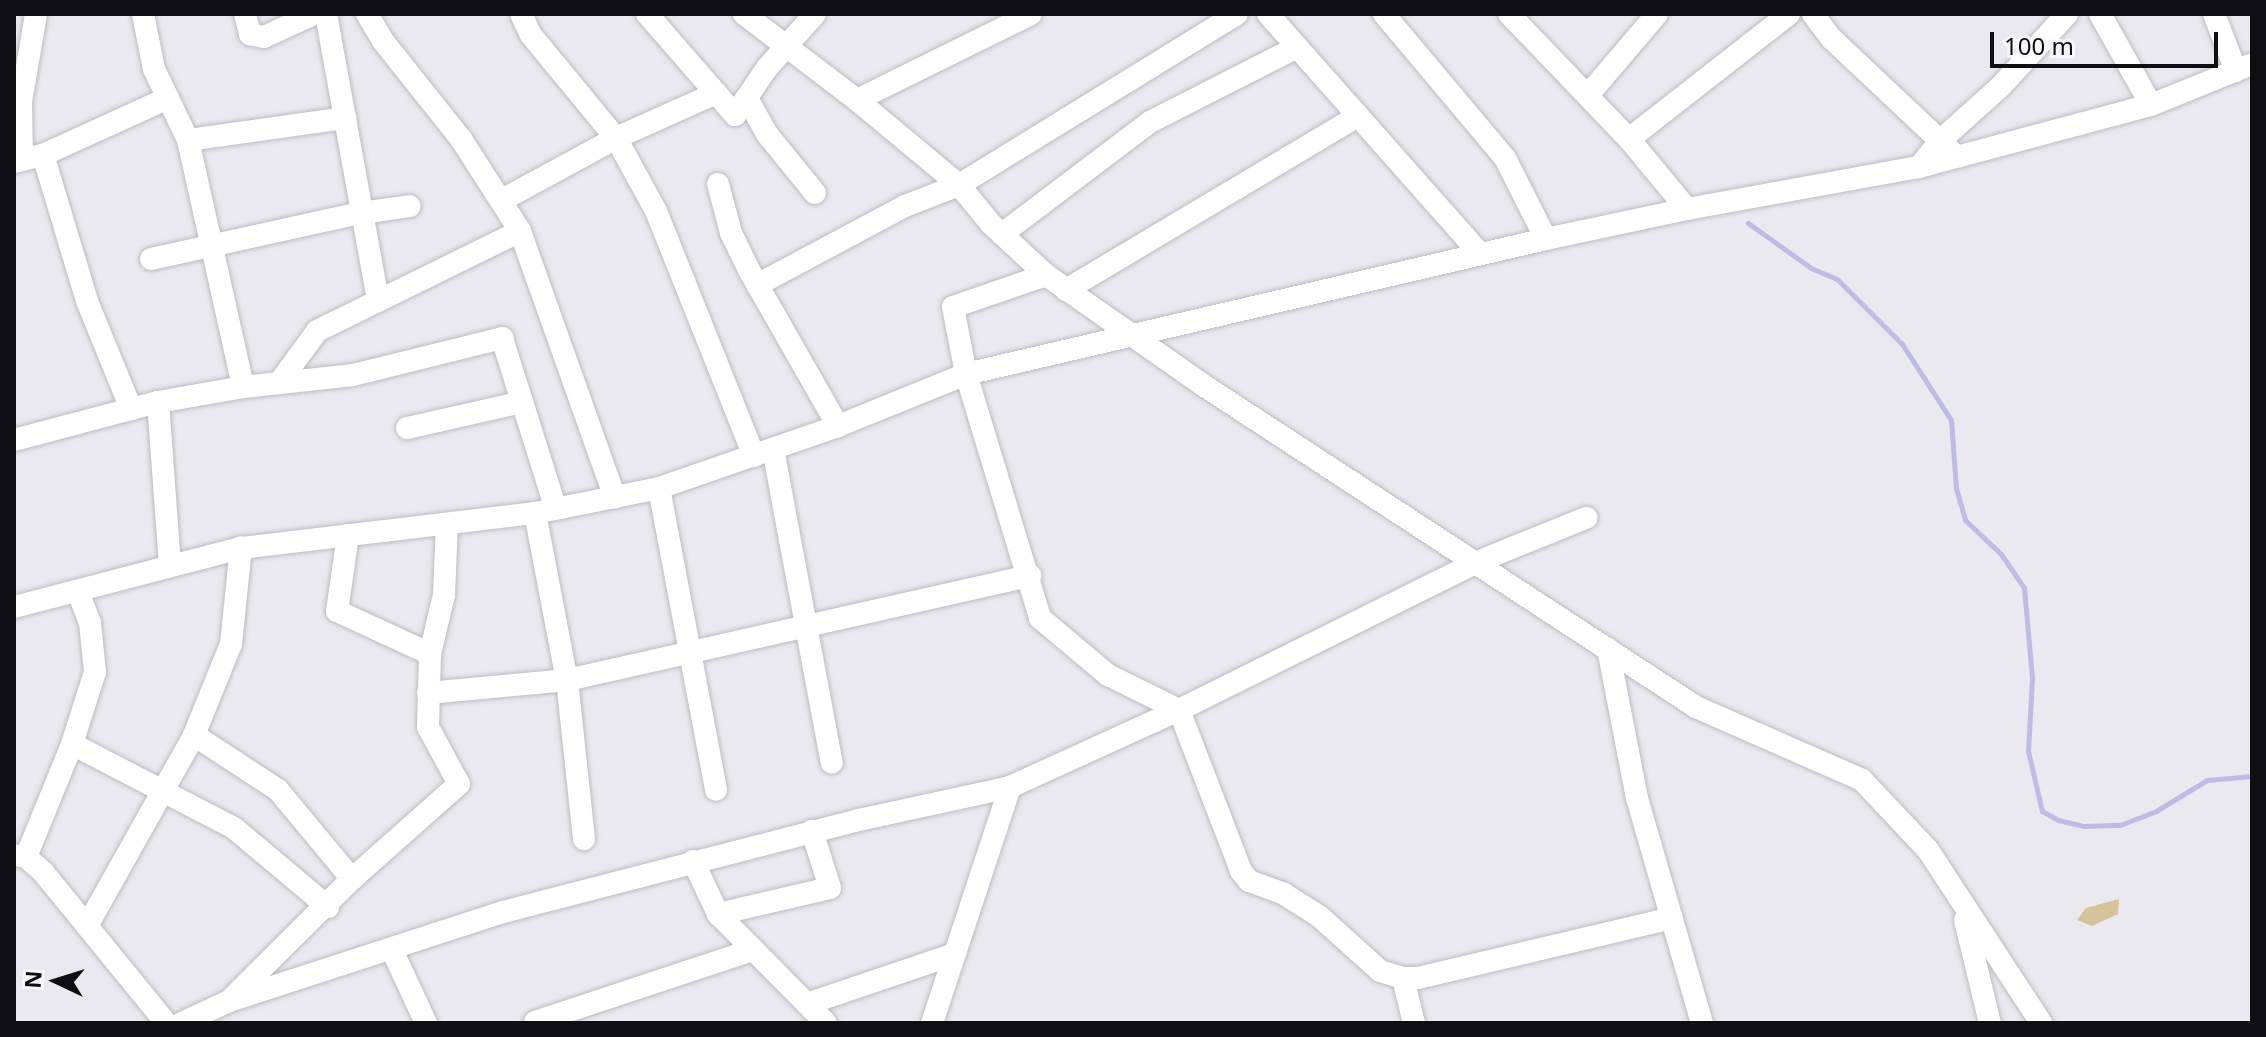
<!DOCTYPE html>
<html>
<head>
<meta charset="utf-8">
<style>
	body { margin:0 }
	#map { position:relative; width:2266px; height:1037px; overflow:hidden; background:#eae9f0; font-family:"Noto Sans",sans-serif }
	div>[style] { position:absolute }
	.green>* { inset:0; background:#d7c39a }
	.stream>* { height:5px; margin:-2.5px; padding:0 2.5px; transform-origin:2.5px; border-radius:2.5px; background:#bebbe6 }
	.roads { filter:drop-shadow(0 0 2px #bbbbc2) drop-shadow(0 0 2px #bbbbc2) }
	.minor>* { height:22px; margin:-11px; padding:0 11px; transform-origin:11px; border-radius:11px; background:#fff }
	span { translate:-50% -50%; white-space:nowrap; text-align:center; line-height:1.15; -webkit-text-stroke:6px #f7f7fe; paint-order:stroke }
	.frame { position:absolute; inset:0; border:16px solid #0f0f11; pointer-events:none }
	.north { position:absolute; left:16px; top:941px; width:80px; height:80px; -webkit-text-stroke:6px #f7f7fe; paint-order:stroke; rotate:274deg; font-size:22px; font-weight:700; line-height:32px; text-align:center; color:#0f0f11 }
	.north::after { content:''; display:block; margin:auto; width:28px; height:36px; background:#0f0f11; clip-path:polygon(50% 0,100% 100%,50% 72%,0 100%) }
	.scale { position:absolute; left:1990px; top:32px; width:228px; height:36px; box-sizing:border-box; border:4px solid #0f0f11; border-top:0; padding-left:10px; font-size:24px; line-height:28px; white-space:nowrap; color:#0f0f11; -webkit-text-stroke:6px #f7f7fe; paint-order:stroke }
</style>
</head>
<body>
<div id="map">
	<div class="green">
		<i style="clip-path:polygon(2119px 899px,2118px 914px,2092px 926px,2077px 920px,2086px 908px)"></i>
	</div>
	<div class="stream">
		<i style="left:1748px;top:223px;width:77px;rotate:35.5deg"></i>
		<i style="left:1811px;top:268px;width:28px;rotate:23deg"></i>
		<i style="left:1837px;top:279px;width:92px;rotate:45deg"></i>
		<i style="left:1902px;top:344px;width:90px;rotate:57.2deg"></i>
		<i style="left:1951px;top:420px;width:68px;rotate:85.8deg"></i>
		<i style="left:1956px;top:488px;width:33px;rotate:74deg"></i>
		<i style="left:1965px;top:520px;width:50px;rotate:43.4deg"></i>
		<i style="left:2001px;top:554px;width:41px;rotate:55.9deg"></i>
		<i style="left:2024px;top:588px;width:90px;rotate:84.9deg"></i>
		<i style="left:2032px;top:678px;width:73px;rotate:93.1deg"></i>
		<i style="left:2028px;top:751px;width:62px;rotate:76.9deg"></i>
		<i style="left:2042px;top:811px;width:18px;rotate:29deg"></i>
		<i style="left:2058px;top:820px;width:27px;rotate:13deg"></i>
		<i style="left:2084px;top:826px;width:36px;rotate:-2deg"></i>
		<i style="left:2120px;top:825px;width:39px;rotate:-21deg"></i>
		<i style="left:2156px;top:811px;width:60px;rotate:-31.3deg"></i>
		<i style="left:2207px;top:780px;width:45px;rotate:-5.1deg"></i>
	</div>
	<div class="roads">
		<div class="minor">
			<i style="left:143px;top:14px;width:56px;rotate:78.7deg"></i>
			<i style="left:154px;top:69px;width:79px;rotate:64.4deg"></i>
			<i style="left:188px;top:140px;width:253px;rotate:77.4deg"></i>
			<i style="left:245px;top:14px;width:21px;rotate:76deg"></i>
			<i style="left:250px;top:34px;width:14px;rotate:12deg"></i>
			<i style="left:264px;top:37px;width:55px;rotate:-24.7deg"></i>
			<i style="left:326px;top:14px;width:290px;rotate:79.7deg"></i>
			<i style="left:367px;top:14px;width:31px;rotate:59deg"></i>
			<i style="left:383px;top:41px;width:125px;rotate:51.5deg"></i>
			<i style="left:461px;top:139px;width:109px;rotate:57.3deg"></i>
			<i style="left:520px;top:231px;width:283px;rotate:70.4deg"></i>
			<i style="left:521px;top:14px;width:23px;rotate:65deg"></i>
			<i style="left:531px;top:35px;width:134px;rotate:50.5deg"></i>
			<i style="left:616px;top:138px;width:83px;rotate:61.3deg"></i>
			<i style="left:656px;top:211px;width:264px;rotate:68.2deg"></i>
			<i style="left:647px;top:14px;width:134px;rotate:48.9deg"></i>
			<i style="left:735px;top:115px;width:57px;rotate:-55.8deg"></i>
			<i style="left:767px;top:68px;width:72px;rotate:-48.4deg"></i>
			<i style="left:744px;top:14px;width:142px;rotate:37.3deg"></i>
			<i style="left:857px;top:100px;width:133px;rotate:39.8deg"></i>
			<i style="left:959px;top:185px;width:50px;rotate:50.6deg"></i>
			<i style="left:991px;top:224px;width:75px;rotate:42.8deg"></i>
			<i style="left:1046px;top:275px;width:192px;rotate:35deg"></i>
			<i style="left:1203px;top:385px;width:589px;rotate:33.15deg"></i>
			<i style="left:1696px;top:707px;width:181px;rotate:23.7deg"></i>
			<i style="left:1862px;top:780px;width:96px;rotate:46.7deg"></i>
			<i style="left:1928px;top:850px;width:207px;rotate:56.8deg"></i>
			<i style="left:1268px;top:14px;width:320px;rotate:48.5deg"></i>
			<i style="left:1384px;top:14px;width:188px;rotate:50deg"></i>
			<i style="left:1505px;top:158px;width:91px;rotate:63.2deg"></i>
			<i style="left:1509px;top:14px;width:173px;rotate:46.2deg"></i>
			<i style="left:1629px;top:139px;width:91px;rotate:50.4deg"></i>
			<i style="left:1813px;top:14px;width:31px;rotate:53deg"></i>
			<i style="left:1832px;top:39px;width:163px;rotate:43.3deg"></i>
			<i style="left:2100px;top:14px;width:104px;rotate:60.7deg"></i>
			<i style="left:2214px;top:14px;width:61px;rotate:68.9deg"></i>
			<i style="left:1588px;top:95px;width:106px;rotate:-49.6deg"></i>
			<i style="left:747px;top:98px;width:41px;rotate:60.9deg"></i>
			<i style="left:767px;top:134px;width:76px;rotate:50.9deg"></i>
			<i style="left:857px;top:100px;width:194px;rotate:-26.3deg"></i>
			<i style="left:1629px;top:139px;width:203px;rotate:-38deg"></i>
			<i style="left:188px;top:140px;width:159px;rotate:-8deg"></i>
			<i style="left:43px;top:155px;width:152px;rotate:73.2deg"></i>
			<i style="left:87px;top:301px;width:117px;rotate:67.8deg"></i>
			<i style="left:22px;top:160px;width:58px;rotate:-91deg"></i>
			<i style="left:21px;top:102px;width:89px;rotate:-80.3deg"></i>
			<i style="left:14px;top:162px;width:30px;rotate:-14deg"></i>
			<i style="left:43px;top:155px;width:137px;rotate:-24.5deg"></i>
			<i style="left:1919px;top:167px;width:35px;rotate:-51deg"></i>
			<i style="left:1941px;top:140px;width:81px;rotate:-42deg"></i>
			<i style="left:2001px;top:86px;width:98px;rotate:-47.5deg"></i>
			<i style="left:718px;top:184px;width:51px;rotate:75.1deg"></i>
			<i style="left:731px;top:233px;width:41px;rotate:64.1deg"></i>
			<i style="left:749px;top:270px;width:180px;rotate:60.3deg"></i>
			<i style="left:502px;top:200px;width:130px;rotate:-28.5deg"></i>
			<i style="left:616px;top:138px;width:110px;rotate:-24.2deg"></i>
			<i style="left:1002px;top:234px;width:186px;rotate:-37.1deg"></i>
			<i style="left:1150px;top:122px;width:165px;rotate:-27deg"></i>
			<i style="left:151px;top:259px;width:215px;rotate:-12.4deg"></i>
			<i style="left:361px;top:213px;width:49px;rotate:-8.1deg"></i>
			<i style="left:1046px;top:275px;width:98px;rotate:161deg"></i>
			<i style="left:953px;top:307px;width:68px;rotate:79deg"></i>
			<i style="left:966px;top:374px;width:255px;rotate:73.1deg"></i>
			<i style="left:1040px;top:618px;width:89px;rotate:40deg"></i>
			<i style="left:1108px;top:675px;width:79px;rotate:26.2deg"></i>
			<i style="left:1179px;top:710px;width:173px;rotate:68.9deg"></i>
			<i style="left:1241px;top:871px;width:13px;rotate:51deg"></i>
			<i style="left:1249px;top:881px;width:37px;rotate:20deg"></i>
			<i style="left:1284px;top:894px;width:41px;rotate:32.2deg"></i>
			<i style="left:1319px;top:916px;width:82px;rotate:42deg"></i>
			<i style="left:1380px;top:971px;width:24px;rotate:17deg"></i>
			<i style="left:1403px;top:978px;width:15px"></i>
			<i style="left:1418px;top:978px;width:261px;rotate:-13.3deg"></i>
			<i style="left:757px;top:285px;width:168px;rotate:-28.1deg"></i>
			<i style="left:905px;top:206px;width:58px;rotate:-21.3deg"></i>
			<i style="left:959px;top:185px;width:326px;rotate:-31.6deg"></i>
			<i style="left:1066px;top:290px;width:340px;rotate:-30.8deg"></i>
			<i style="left:279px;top:383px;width:64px;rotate:-53.8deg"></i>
			<i style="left:317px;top:331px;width:226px;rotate:-26.2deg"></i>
			<i style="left:158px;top:402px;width:164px;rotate:85.8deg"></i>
			<i style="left:407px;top:428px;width:118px;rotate:-12.7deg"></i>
			<i style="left:14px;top:440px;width:149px;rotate:-14.8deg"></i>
			<i style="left:158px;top:402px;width:86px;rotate:-10deg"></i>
			<i style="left:243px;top:387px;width:111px;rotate:-6.2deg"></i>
			<i style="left:353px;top:375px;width:154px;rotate:-13.9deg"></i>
			<i style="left:502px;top:338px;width:179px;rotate:72.5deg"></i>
			<i style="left:773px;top:449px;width:319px;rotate:79.4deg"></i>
			<i style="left:659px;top:488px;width:307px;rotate:79.3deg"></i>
			<i style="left:535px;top:513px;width:170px;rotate:79.2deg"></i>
			<i style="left:567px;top:680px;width:160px;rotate:83.9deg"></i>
			<i style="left:348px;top:535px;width:77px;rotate:98.2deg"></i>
			<i style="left:337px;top:611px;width:102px;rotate:24.8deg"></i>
			<i style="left:14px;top:607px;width:235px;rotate:-14.6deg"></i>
			<i style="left:241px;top:548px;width:296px;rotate:-6.8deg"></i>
			<i style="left:535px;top:513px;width:126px;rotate:-11.4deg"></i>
			<i style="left:659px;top:488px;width:189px;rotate:-19.1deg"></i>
			<i style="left:838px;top:426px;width:138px;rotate:-22.1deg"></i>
			<i style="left:966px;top:374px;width:596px;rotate:-13.1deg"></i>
			<i style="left:1546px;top:239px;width:144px;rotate:-12deg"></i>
			<i style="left:1687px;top:209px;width:236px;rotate:-10.3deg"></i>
			<i style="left:1919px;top:167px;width:240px;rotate:-15deg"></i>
			<i style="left:2151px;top:105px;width:109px;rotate:-22.1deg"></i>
			<i style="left:1608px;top:649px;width:152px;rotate:79deg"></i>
			<i style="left:1637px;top:798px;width:234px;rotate:73.9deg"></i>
			<i style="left:428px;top:693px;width:140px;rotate:-5.3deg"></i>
			<i style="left:567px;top:680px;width:475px;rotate:-12.7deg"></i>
			<i style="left:194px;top:735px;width:100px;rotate:33.2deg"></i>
			<i style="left:278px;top:790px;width:116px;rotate:50.3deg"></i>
			<i style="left:72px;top:744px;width:182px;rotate:27.4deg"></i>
			<i style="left:234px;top:828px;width:123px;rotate:40deg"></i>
			<i style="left:14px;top:855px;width:12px;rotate:9deg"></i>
			<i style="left:26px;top:857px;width:23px;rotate:41deg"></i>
			<i style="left:43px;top:872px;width:195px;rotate:50.8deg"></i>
			<i style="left:26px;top:857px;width:122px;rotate:-67.8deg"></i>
			<i style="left:72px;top:744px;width:76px;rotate:-72.3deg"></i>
			<i style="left:95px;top:672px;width:49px;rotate:-95.8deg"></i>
			<i style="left:90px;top:623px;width:33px;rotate:-111deg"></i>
			<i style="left:693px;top:861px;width:59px;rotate:64.7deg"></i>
			<i style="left:718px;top:914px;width:153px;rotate:45.3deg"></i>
			<i style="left:718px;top:914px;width:115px;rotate:-13.1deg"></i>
			<i style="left:830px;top:888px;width:60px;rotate:-107.5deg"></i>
			<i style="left:1965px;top:920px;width:106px;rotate:76.4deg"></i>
			<i style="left:87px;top:926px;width:219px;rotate:-60.7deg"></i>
			<i style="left:194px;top:735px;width:98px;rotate:-67.9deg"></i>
			<i style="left:231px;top:644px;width:97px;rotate:-84.1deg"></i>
			<i style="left:392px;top:950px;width:81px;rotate:65deg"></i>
			<i style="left:1403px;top:978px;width:46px;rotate:76.3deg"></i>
			<i style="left:233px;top:997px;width:168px;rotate:-44.8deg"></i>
			<i style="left:352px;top:879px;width:143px;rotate:-41.6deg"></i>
			<i style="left:459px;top:784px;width:65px;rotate:-118.5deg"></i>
			<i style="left:428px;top:727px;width:73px;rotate:-88.4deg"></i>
			<i style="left:430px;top:654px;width:61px;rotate:-76.7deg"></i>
			<i style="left:444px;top:595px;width:71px;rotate:-87.6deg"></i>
			<i style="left:807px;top:1004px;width:156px;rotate:-18.7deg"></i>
			<i style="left:535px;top:1022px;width:230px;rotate:-18.3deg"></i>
			<i style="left:182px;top:1023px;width:52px;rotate:-25.1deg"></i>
			<i style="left:229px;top:1001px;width:288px;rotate:-18deg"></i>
			<i style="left:503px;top:912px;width:368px;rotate:-14.5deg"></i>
			<i style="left:859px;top:820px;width:155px;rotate:-12.3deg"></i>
			<i style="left:1010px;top:787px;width:186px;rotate:-24.5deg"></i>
			<i style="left:1179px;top:710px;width:333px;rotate:-26.4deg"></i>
			<i style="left:1477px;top:562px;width:118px;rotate:-22deg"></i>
			<i style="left:932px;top:1023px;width:249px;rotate:-71.7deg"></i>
		</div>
	</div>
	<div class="frame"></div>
	<div class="north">N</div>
	<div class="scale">100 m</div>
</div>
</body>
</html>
